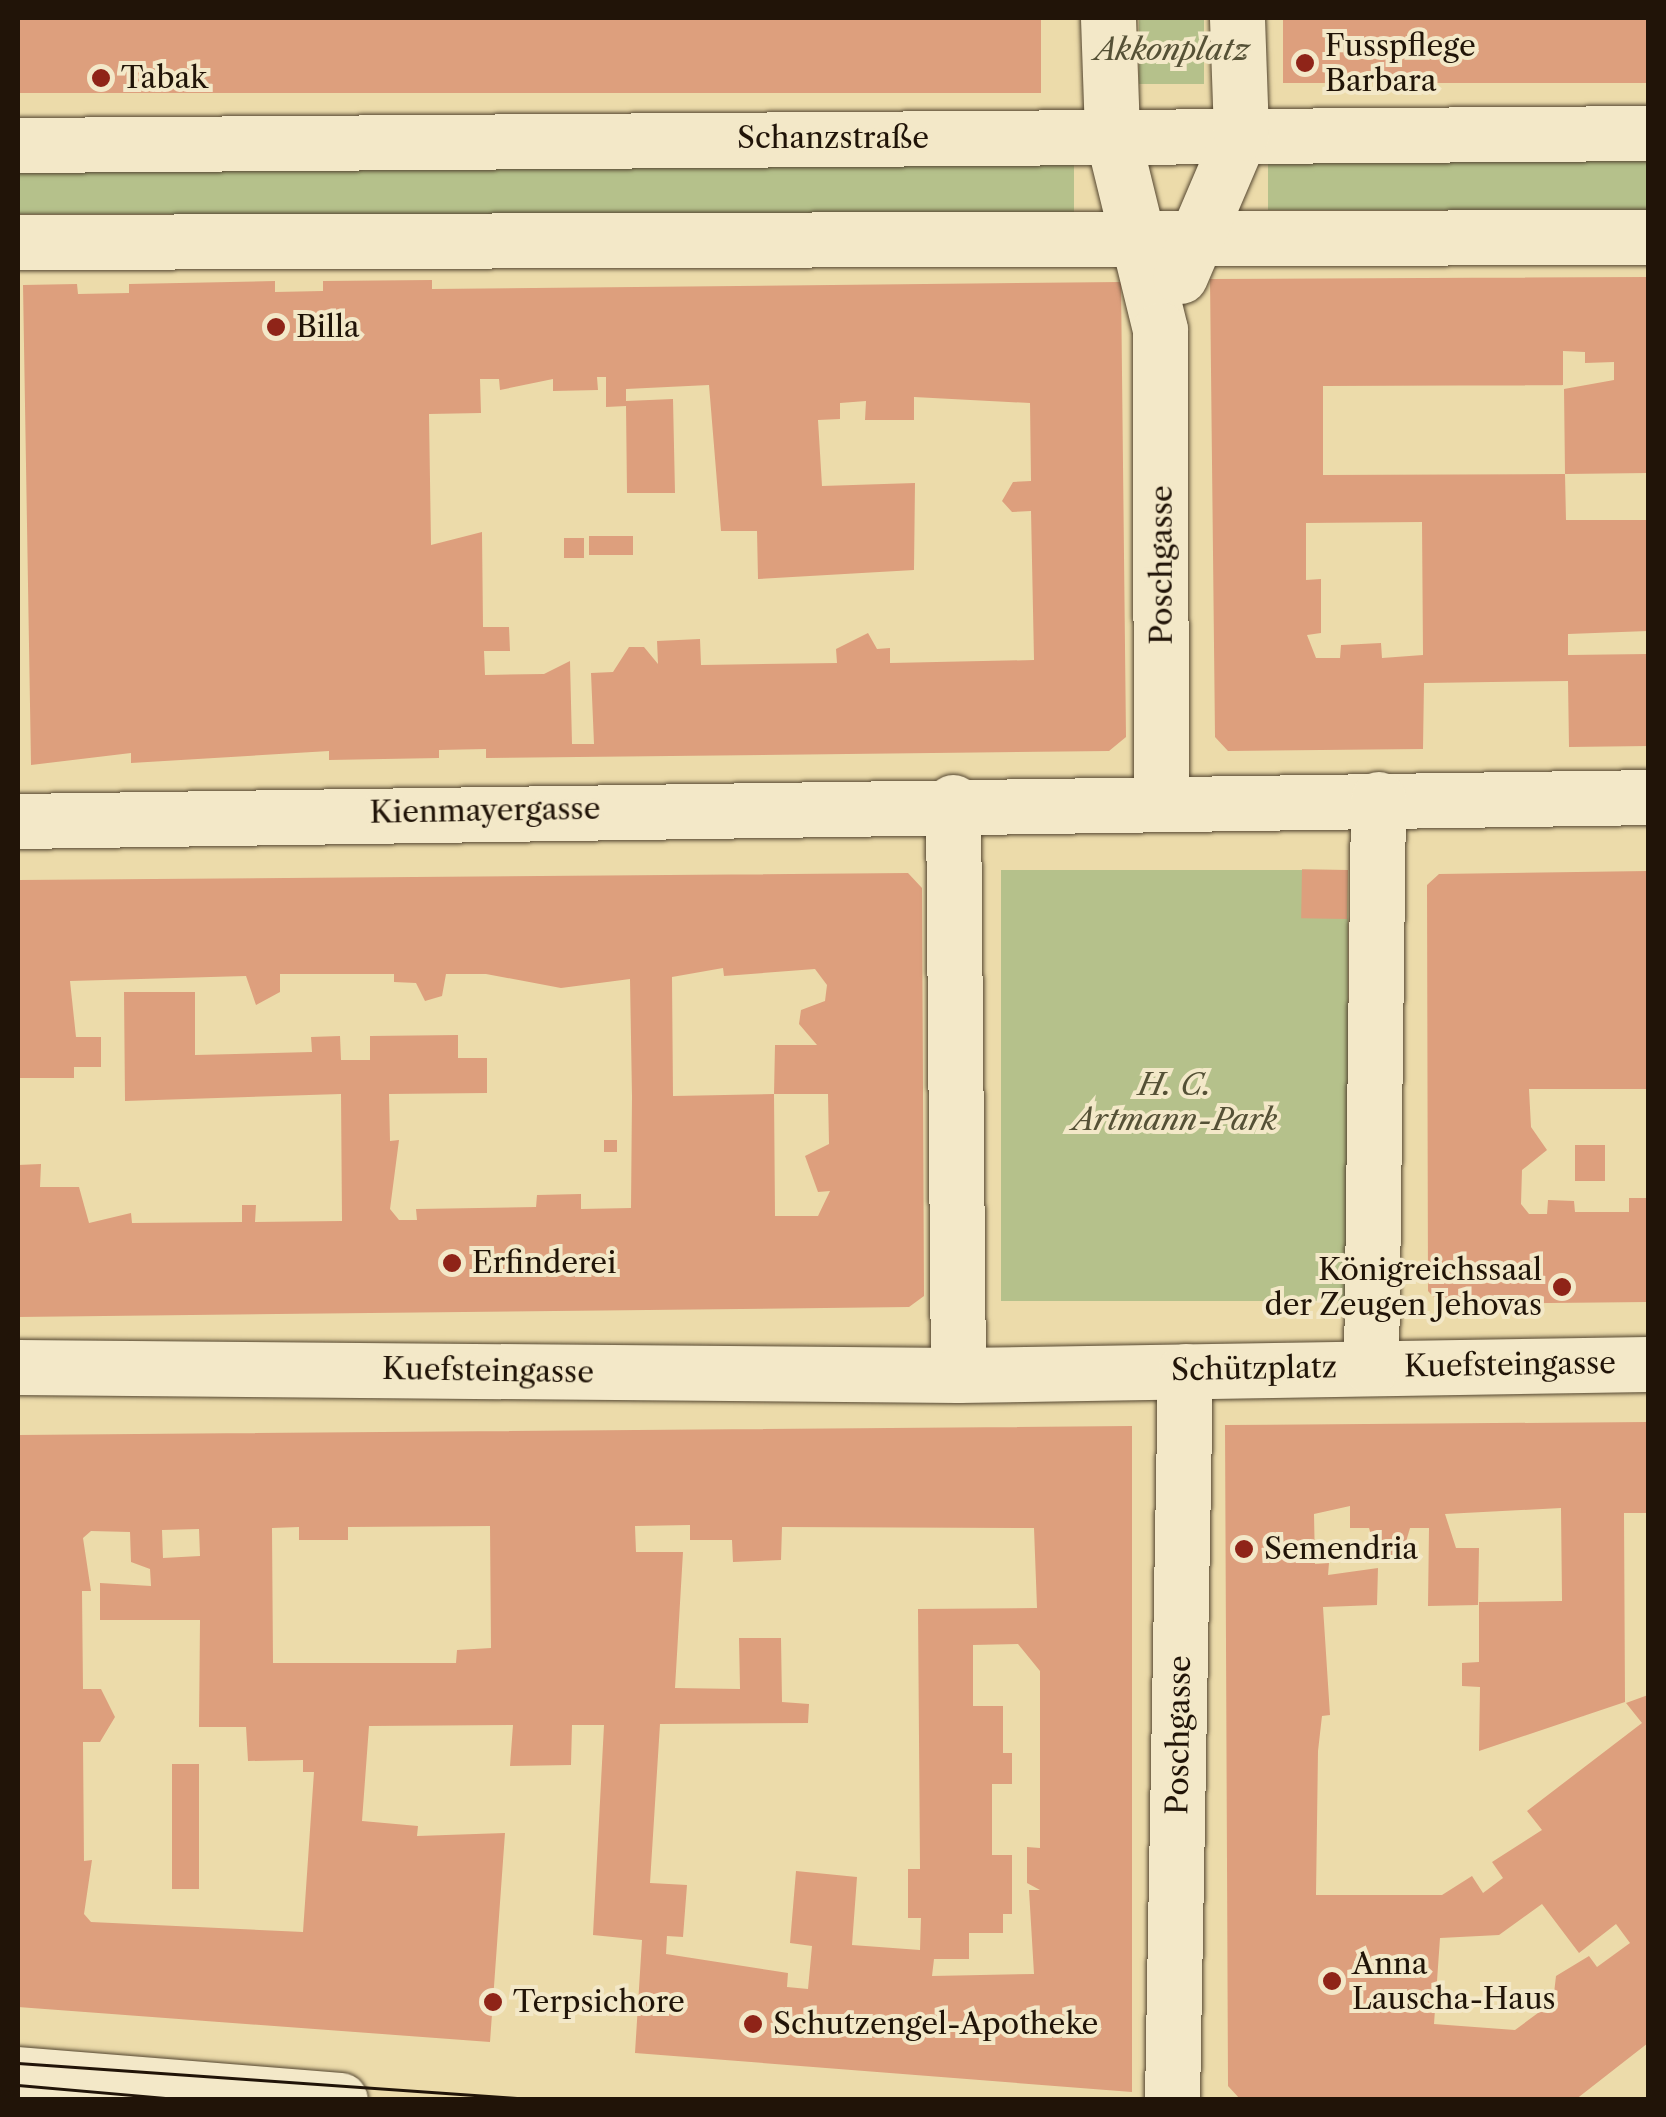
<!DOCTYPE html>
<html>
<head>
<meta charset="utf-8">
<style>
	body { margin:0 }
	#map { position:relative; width:1666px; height:2117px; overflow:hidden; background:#ecdbaa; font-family:"Libre Caslon Text",serif }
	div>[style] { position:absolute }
	.green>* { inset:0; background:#b5c18b; transform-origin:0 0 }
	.building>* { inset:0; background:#dd9f7d; transform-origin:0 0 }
	.roads { filter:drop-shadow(0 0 2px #544630) drop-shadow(0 0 2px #544630) }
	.minor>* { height:55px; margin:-27.5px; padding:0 27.5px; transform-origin:27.5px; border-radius:27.5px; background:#f3e8c8 }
	.tram>* { height:2.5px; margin:-1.25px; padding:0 1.25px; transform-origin:1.25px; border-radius:1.25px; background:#211408 }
	.dots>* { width:28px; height:28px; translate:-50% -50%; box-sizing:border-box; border:5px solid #f3e8c8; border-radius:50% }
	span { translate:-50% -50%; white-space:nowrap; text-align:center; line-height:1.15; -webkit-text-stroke:8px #f3e8c8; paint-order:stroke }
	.poi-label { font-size:30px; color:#211408 }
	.left { translate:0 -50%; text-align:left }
	.right { translate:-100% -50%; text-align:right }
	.park-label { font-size:30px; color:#555136; font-style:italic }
	.street-label { font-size:30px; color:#211408 }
	.frame { position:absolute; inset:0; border:20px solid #211408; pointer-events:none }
</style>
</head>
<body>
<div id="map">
	<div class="green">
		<i style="left:1139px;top:18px;width:65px;height:66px"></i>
		<i style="left:1648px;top:159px;width:51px;height:380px;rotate:90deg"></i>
		<i style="left:1074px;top:160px;width:54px;height:1056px;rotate:90deg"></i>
		<i style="left:1348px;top:870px;width:431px;height:347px;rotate:90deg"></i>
	</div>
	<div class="building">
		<i style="left:18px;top:18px;width:1023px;height:75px"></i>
		<i style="left:1283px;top:18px;width:365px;height:65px"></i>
		<i style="clip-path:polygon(evenodd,1648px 277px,1648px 473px,1565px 474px,1564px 389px,1614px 380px,1614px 362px,1585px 363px,1585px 352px,1563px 351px,1563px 385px,1323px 386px,1323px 475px,1565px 474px,1566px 520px,1648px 520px,1648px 631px,1568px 634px,1568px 655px,1648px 654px,1648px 746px,1569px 747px,1568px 681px,1424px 683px,1423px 749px,1228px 751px,1215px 737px,1210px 279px,1648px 277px,1422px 522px,1423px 655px,1382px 658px,1381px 643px,1341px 645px,1340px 658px,1316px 658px,1307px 635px,1321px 633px,1321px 579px,1306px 580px,1306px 523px,1422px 522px)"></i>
		<i style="clip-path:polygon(evenodd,432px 280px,432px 289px,1121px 282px,1126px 737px,1109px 751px,486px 758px,486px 749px,439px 750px,439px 758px,329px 760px,329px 751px,131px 763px,131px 753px,31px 765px,23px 285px,77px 284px,78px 294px,129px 293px,129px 284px,275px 281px,275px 292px,323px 291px,323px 281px,432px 280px,597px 377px,606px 377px,606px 407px,626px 406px,627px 493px,675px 493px,673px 399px,626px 401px,626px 389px,709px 385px,721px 531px,757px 531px,758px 579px,914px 570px,915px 483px,822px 486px,818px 420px,840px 419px,840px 403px,866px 401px,865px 420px,914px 420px,914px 397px,1030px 403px,1031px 481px,1013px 482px,1002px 501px,1012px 512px,1031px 511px,1034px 660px,890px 663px,890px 648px,877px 649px,868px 633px,836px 649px,837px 663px,701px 665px,700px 639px,657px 641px,658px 664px,644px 647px,629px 647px,613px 672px,591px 673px,594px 744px,572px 744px,570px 661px,544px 674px,485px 675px,484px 651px,510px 651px,509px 627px,483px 627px,482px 532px,431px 545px,429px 414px,481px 413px,480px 379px,499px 379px,500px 390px,553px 379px,553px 391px,598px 390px,597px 377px)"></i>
		<i style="left:633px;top:536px;width:19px;height:44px;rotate:90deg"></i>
		<i style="left:564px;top:538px;width:20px;height:20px"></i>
		<i style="left:1348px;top:870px;width:49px;height:46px;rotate:91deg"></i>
		<i style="clip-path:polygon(1648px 871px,1648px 1089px,1529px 1089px,1531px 1127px,1547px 1150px,1522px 1170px,1521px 1204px,1529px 1214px,1547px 1214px,1548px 1200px,1574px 1201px,1575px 1212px,1629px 1212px,1629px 1198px,1648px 1198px,1648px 1302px,1440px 1304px,1428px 1291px,1427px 885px,1439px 874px)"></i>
		<i style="clip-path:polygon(evenodd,908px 873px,922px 888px,924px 1296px,909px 1307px,18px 1317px,18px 1165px,41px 1164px,40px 1187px,79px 1187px,89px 1223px,131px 1213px,132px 1223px,242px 1222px,242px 1205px,256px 1205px,255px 1222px,342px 1221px,341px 1094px,125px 1101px,124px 992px,195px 992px,195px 1055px,312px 1052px,311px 1037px,340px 1036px,341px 1060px,370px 1060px,370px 1036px,458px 1035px,458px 1058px,487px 1058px,487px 1093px,389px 1094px,390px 1141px,399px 1140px,390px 1209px,399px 1220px,417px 1220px,416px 1209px,536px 1207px,537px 1195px,581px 1194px,581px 1209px,631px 1208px,632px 1096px,630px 979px,561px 988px,486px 974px,446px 974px,442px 996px,425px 1001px,416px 983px,394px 982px,394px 974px,280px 974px,280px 992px,256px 1005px,246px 976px,70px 981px,76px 1037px,101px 1037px,101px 1067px,74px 1067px,74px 1078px,18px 1078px,18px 880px,908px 873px,723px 968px,724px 976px,815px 969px,827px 985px,825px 1001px,801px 1010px,799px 1024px,817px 1045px,775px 1045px,774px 1094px,828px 1094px,829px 1144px,805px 1156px,818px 1192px,830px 1191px,818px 1216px,775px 1216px,774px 1094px,673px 1096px,672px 977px,723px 968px)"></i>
		<i style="left:604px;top:1140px;width:13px;height:12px"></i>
		<i style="left:1575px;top:1145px;width:30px;height:36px"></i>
		<i style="clip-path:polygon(evenodd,1648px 1422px,1648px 1513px,1624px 1513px,1625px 1702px,1479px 1751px,1480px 1687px,1462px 1686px,1462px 1663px,1479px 1662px,1479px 1602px,1562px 1601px,1561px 1508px,1445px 1514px,1456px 1548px,1479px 1548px,1478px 1605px,1428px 1606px,1429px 1528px,1410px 1528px,1403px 1552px,1389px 1557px,1376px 1552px,1369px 1528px,1350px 1528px,1350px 1506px,1314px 1514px,1315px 1564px,1329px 1563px,1328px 1575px,1378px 1568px,1377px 1605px,1323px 1607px,1330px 1715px,1322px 1716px,1318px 1751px,1316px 1895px,1442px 1895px,1472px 1876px,1483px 1893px,1503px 1878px,1492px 1862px,1542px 1830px,1527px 1811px,1642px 1723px,1626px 1703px,1648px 1695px,1648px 2043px,1575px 2100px,1240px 2099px,1228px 2086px,1225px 1425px,1648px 1422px,1542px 1904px,1579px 1953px,1616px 1924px,1630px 1943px,1597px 1967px,1589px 1956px,1556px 1976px,1553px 2002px,1515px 2030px,1434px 2024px,1440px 1938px,1499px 1935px,1542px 1904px)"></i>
		<i style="clip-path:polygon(evenodd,1132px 1426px,1132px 2092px,635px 2053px,642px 1940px,593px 1935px,604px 1725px,572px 1725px,571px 1765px,510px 1766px,513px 1725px,369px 1726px,362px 1821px,418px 1826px,417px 1836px,505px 1833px,490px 2042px,18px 2007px,18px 1435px,1132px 1426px,690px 1525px,690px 1540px,732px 1540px,733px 1562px,781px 1560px,782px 1527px,1034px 1528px,1037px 1608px,918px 1609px,920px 1869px,908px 1869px,908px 1918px,921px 1918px,920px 1950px,852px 1945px,857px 1877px,796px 1871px,790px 1943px,812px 1946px,808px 1989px,787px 1987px,788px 1973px,666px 1954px,667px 1936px,683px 1937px,687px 1885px,650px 1883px,660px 1724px,808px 1723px,809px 1704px,782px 1702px,781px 1638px,739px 1638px,740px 1689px,675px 1688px,683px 1552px,636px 1552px,635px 1526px,690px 1525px,1132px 1426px,490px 1526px,491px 1648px,457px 1650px,456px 1663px,273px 1663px,272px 1528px,299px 1527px,299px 1540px,348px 1540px,348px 1527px,490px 1526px,1132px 1426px,199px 1529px,200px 1556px,163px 1558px,162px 1530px,199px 1529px,1132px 1426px,91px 1531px,130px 1532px,131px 1562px,150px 1569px,151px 1586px,100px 1583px,100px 1620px,200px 1620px,199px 1727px,246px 1727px,248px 1761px,303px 1760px,303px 1772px,314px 1772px,303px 1932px,91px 1922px,84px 1914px,92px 1860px,84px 1861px,83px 1742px,100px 1742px,115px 1717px,101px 1689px,83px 1689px,82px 1591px,91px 1591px,83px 1538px,91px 1531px,1132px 1426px,1018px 1644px,1040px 1671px,1040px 1848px,1027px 1847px,1027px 1883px,1040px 1890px,1029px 1890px,1034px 1974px,932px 1976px,934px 1959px,969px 1959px,969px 1933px,1003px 1933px,1003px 1914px,1012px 1914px,1012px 1855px,992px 1855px,992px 1784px,1012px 1784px,1012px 1753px,1003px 1753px,1003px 1706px,973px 1706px,973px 1645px,1018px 1644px)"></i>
		<i style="left:172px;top:1764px;width:27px;height:125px"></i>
	</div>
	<div class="roads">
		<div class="minor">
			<i style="left:1108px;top:18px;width:116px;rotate:88deg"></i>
			<i style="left:1112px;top:134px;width:202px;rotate:76.2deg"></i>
			<i style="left:1160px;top:330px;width:469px;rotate:89.9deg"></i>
			<i style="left:18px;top:145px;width:1630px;rotate:-0.42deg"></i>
			<i style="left:18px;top:242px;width:1630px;rotate:-0.18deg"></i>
			<i style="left:1180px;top:276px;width:155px;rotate:-66.9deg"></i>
			<i style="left:1241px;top:133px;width:115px;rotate:-92deg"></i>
			<i style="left:953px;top:802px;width:573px;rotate:89.5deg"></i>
			<i style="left:18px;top:821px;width:1630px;rotate:-0.84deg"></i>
			<i style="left:18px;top:1367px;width:940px;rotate:0.49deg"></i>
			<i style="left:958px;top:1375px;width:690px;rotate:-0.91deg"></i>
			<i style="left:1371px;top:1367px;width:568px;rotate:-89.29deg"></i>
			<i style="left:18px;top:2074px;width:323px;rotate:4.6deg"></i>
			<i style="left:1172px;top:2100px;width:729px;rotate:-88.98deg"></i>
		</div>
	</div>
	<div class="tram">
		<i style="left:18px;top:2063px;width:529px;rotate:4.01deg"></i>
		<i style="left:18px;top:2085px;width:173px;rotate:5deg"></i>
	</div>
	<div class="dots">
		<i style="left:1305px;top:63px;background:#8f2418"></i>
		<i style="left:101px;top:78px;background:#8f2418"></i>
		<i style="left:276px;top:327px;background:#8f2418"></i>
		<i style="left:452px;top:1263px;background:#8f2418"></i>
		<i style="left:1562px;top:1287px;background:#8f2418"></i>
		<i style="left:1244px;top:1549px;background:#8f2418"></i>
		<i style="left:1332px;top:1981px;background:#8f2418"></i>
		<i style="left:493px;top:2002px;background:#8f2418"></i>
		<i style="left:753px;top:2024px;background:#8f2418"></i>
	</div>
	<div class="poi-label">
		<span class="left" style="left:1325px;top:63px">Fusspflege<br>Barbara</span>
		<span class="left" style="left:121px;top:78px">Tabak</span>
		<span class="left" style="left:296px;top:327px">Billa</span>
		<span class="left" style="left:472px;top:1263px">Erfinderei</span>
		<span class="right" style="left:1542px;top:1287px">Königreichssaal<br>der Zeugen Jehovas</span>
		<span class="left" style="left:1264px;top:1549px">Semendria</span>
		<span class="left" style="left:1352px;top:1981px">Anna<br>Lauscha-Haus</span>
		<span class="left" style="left:513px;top:2002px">Terpsichore</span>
		<span class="left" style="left:773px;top:2024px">Schutzengel-Apotheke</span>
	</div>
	<div class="park-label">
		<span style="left:1172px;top:50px">Akkonplatz</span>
		<span style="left:1175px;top:1102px">H. C.<br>Artmann-Park</span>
	</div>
	<div class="street-label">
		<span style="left:833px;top:138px">Schanzstraße</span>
		<span style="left:1162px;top:565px;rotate:-90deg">Poschgasse</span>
		<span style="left:485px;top:811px;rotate:-1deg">Kienmayergasse</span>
		<span style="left:1510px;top:1365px;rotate:-1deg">Kuefsteingasse</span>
		<span style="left:1254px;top:1369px;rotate:-1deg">Schützplatz</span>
		<span style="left:488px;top:1371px;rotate:1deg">Kuefsteingasse</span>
		<span style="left:1179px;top:1735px;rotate:-89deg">Poschgasse</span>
	</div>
	<div class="frame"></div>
</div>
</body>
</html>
